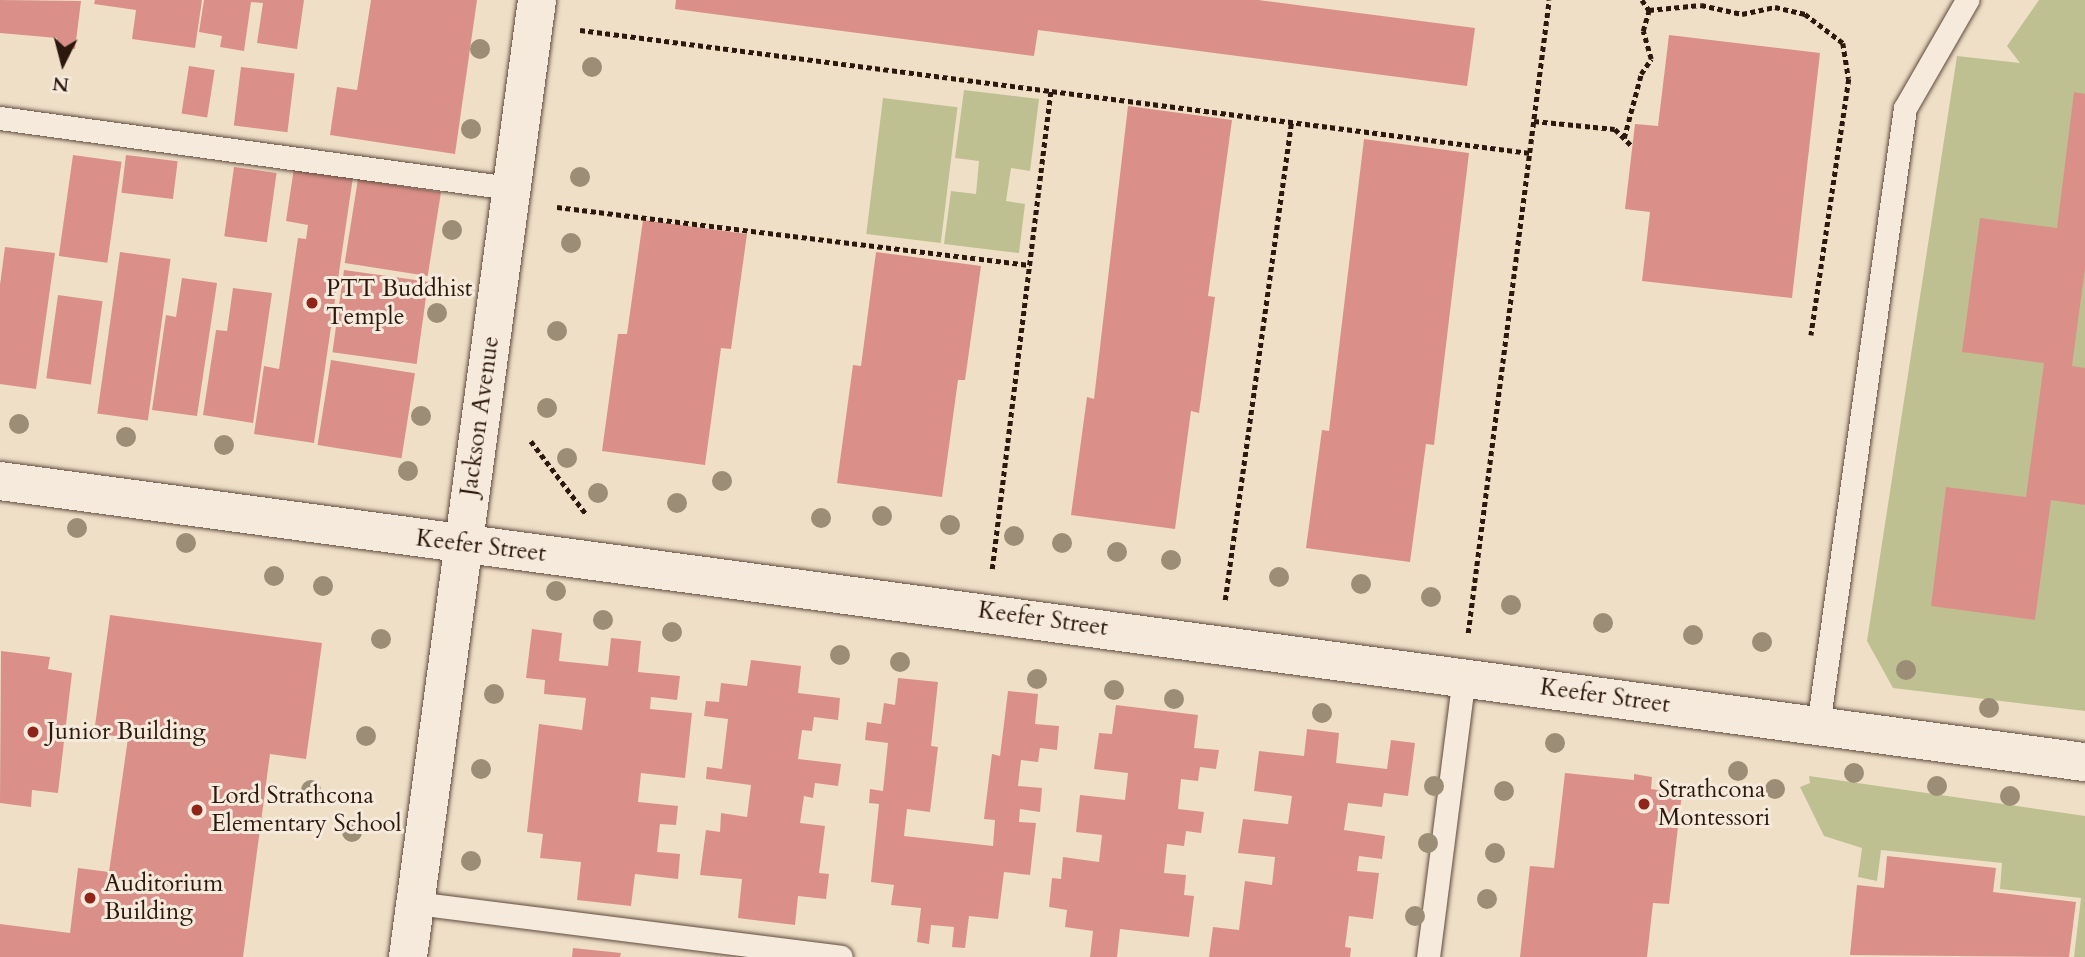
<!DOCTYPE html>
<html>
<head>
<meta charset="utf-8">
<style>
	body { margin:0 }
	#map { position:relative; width:2085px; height:957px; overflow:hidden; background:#efdfc7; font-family:Cardo,serif }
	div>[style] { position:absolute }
	.green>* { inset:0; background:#bfc092; transform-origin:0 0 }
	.building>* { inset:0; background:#da9089; transform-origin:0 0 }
	.path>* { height:4.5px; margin-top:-2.25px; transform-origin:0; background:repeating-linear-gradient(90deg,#2d180e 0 5px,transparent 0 8.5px) }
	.roads { filter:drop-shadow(0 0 2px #5e4a3c) drop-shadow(0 0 2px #5e4a3c) }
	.lane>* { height:23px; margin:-11.5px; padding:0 11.5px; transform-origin:11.5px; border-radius:11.5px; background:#f5eadb }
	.street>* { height:38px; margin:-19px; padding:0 19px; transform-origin:19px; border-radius:19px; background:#f5eadb }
	.trees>* { width:20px; height:20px; margin:-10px; border-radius:50%; background:#9c8d77 }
	.dots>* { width:19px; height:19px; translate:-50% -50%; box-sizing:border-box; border:4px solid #f5eadb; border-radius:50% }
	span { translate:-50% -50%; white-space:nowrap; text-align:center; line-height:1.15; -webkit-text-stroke:6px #f5eadb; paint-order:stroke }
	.poi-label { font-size:24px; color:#2d180e }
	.left { translate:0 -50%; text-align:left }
	.street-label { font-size:24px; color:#2d180e }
	.north { position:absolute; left:28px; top:28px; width:70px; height:70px; -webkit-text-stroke:5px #f5eadb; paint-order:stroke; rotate:186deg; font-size:19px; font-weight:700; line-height:28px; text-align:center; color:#2d180e }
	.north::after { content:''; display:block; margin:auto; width:24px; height:32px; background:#2d180e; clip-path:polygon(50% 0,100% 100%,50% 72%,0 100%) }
</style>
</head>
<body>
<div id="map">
	<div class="green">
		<i style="clip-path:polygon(2039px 0,2085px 0,2085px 711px,1893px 688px,1867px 641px,1957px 56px,2020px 63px,2007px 46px)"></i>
		<i style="clip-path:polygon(964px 90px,1039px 99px,1030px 171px,1011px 168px,1006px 201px,1025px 204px,1019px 253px,944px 244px,951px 191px,976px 194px,979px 161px,955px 158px)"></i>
		<i style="left:883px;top:98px;width:75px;height:137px;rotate:7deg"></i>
		<i style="clip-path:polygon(1809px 776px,2085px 816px,2085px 957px,2074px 957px,2081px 898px,2000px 889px,2002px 863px,1881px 850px,1877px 881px,1858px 877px,1862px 848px,1824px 836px,1800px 787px,1810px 783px)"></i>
	</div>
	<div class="building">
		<i style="clip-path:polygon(0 0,81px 1px,75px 49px,56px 46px,57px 38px,0 33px)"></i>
		<i style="clip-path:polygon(95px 0,202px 0,195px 48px,132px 39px,136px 10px,94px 4px)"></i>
		<i style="clip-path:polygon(204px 0,304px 0,297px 49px,257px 43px,263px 3px,251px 2px,244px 51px,220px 47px,222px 36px,199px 32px)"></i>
		<i style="clip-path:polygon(371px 0,477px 0,455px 154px,330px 135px,337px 87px,357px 90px)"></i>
		<i style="clip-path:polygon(676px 0,1258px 0,1475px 28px,1467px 86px,1038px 30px,1034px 56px,675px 9px)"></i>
		<i style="clip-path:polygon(1669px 35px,1820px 53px,1792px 298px,1642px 281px,1650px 212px,1625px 209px,1635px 124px,1658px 126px)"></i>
		<i style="left:189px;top:66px;width:26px;height:48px;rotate:9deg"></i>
		<i style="left:241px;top:67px;width:54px;height:59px;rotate:7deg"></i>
		<i style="clip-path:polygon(2074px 92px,2085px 94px,2085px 268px,2072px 366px,2085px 368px,2085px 505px,2051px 500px,2035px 620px,1931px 606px,1946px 487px,2026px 497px,2044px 363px,1962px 352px,1980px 218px,2057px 228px)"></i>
		<i style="clip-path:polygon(1128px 106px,1232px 120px,1208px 296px,1215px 297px,1199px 413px,1191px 411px,1175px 529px,1071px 515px,1087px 397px,1094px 399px)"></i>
		<i style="clip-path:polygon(1364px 139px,1469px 153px,1434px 445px,1426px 444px,1410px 562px,1306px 548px,1322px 430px,1329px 431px)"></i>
		<i style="left:73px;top:155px;width:49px;height:102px;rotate:8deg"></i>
		<i style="left:126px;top:155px;width:52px;height:38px;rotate:7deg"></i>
		<i style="left:234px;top:167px;width:43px;height:70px;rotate:8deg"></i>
		<i style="clip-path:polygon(294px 168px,353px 177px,314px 443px,254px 434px,264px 366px,279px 369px,298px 238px,306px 239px,308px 225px,286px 221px)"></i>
		<i style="left:358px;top:179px;width:84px;height:85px;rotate:9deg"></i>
		<i style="clip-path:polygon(643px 220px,747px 234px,731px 349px,721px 348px,705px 465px,602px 451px,618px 334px,627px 334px)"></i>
		<i style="clip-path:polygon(5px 247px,55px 253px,36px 389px,0 384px,0 285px)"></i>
		<i style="left:120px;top:252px;width:51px;height:163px;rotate:8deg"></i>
		<i style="clip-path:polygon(876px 252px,981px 266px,965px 380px,958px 380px,942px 497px,837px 483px,853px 365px,861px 366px)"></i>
		<i style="left:344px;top:270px;width:85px;height:83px;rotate:8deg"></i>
		<i style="clip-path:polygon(182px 278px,217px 283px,197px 416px,152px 410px,166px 315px,176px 317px)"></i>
		<i style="clip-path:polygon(233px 288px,272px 293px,253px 423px,203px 415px,216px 330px,227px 331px)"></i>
		<i style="left:58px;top:295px;width:45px;height:84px;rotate:8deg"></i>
		<i style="left:331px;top:360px;width:85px;height:86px;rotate:9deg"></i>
		<i style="clip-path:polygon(110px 615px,322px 643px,306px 759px,270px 754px,243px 957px,0 957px,0 924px,70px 933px,78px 868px,109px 872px,128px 738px,94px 733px)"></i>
		<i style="clip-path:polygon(532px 629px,562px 633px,559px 661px,608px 666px,611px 638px,641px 641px,638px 672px,680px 676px,677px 700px,651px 697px,650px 709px,692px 713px,685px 778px,641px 773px,638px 802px,678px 806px,676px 825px,660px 824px,657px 852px,680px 854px,678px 879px,635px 874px,631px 906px,577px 900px,581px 862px,540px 858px,543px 834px,527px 832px,539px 724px,582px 730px,586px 698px,544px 694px,545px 680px,526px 678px)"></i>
		<i style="clip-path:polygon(1px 651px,50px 657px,48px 669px,72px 673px,58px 793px,32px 790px,31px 807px,0 803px)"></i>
		<i style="clip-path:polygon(751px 660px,801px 666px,798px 693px,840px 698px,838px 720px,814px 717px,812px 731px,802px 730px,798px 759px,841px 764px,838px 786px,815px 783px,813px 798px,804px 796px,800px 823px,825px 826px,819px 873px,829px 874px,826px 899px,798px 896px,795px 925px,738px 918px,742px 879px,700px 875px,706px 830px,720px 832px,721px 813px,747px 817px,751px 785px,706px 779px,707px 767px,722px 769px,728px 719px,704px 716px,706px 701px,719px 702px,721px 683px,747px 686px)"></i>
		<i style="clip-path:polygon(898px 678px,938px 682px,931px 746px,938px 747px,930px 812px,907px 809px,904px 836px,993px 846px,995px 820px,984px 819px,992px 754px,1000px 756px,1008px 691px,1038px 694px,1035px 724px,1059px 726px,1057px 750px,1040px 748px,1038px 762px,1021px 760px,1018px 786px,1042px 788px,1040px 812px,1020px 809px,1019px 822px,1036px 823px,1030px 875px,1004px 872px,998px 919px,969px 916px,965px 948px,952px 947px,954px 927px,931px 925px,929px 944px,917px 942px,921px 908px,891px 905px,894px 885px,871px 882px,879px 804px,869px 803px,870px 789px,883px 791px,888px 743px,865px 740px,867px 722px,881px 724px,884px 703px,895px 705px)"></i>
		<i style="clip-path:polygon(1116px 705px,1198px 715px,1194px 748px,1219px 750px,1216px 769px,1200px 767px,1198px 781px,1181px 779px,1178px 809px,1204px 812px,1201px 833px,1186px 831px,1184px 846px,1167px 844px,1164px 873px,1186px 875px,1184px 895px,1194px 896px,1189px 937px,1120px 929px,1117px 957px,1090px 957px,1093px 931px,1065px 927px,1067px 910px,1049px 907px,1052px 878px,1061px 879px,1063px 857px,1099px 862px,1102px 835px,1076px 832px,1080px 795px,1125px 800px,1128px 773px,1094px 769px,1099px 733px,1112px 734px)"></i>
		<i style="clip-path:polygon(1307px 729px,1339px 733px,1336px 763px,1387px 769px,1391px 740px,1415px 743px,1408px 796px,1384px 793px,1382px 807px,1348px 803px,1344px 830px,1385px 836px,1382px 859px,1359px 856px,1357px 871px,1379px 873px,1373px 919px,1349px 916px,1345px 947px,1351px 948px,1350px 957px,1209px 957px,1213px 927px,1239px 930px,1245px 881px,1272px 885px,1275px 857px,1238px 853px,1243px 819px,1288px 824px,1292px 796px,1254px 791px,1259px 751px,1304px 756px)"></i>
		<i style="clip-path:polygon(1565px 773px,1634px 780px,1634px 774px,1652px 777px,1651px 789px,1682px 793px,1669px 904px,1653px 903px,1647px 957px,1520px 957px,1530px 866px,1554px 868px)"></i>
		<i style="clip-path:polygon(1887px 856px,1996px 868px,1993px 892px,2076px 902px,2069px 957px,1850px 955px,1857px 885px,1884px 888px)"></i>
		<i style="clip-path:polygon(573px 948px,621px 953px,620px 957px,572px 957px)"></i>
	</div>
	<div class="path">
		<i style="left:1642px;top:0;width:12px;rotate:55deg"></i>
		<i style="left:1649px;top:10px;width:52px;rotate:-5.5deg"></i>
		<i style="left:1701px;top:5px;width:42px;rotate:12.4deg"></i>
		<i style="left:1742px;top:14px;width:34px;rotate:-12deg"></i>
		<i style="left:1775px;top:7px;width:31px;rotate:13deg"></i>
		<i style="left:1805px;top:14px;width:48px;rotate:37.3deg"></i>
		<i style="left:1843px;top:43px;width:36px;rotate:81deg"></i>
		<i style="left:1849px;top:79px;width:259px;rotate:98.4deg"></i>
		<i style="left:580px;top:30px;width:958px;rotate:7.38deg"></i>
		<i style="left:1534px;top:121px;width:81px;rotate:5.6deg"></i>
		<i style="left:1615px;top:129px;width:24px;rotate:45deg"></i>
		<i style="left:1624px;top:138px;width:66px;rotate:-75.1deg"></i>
		<i style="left:1641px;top:74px;width:18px;rotate:-56deg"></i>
		<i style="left:1651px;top:59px;width:29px;rotate:-106deg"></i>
		<i style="left:1643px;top:31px;width:22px;rotate:-74deg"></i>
		<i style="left:557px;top:207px;width:476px;rotate:7deg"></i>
		<i style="left:531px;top:441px;width:91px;rotate:53deg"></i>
		<i style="left:992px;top:569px;width:482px;rotate:-83deg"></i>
		<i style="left:1225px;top:600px;width:483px;rotate:-82.1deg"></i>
		<i style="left:1468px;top:633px;width:638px;rotate:-82.71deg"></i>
	</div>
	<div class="roads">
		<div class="lane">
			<i style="left:0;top:118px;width:515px;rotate:7.82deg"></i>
			<i style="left:1818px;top:726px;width:624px;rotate:-81.99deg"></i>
			<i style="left:1905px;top:108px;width:125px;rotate:-60.1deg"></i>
			<i style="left:416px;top:903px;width:428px;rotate:7.2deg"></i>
			<i style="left:1428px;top:957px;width:283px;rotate:-82.7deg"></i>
		</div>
		<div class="street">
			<i style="left:0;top:481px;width:2104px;rotate:7.68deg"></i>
			<i style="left:408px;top:957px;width:966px;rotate:-82.32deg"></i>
		</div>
	</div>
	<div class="trees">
		<i style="left:480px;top:49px"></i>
		<i style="left:592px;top:67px"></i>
		<i style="left:471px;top:129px"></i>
		<i style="left:580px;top:177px"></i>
		<i style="left:452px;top:230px"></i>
		<i style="left:571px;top:243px"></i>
		<i style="left:437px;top:313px"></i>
		<i style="left:557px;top:331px"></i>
		<i style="left:547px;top:408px"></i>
		<i style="left:421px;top:416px"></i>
		<i style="left:19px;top:424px"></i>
		<i style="left:126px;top:437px"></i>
		<i style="left:224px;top:445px"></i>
		<i style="left:567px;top:458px"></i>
		<i style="left:408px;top:471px"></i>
		<i style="left:722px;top:481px"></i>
		<i style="left:598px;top:493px"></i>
		<i style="left:677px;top:503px"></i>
		<i style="left:882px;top:516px"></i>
		<i style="left:821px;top:518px"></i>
		<i style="left:950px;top:525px"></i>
		<i style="left:77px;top:528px"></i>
		<i style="left:1014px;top:536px"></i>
		<i style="left:186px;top:543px"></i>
		<i style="left:1062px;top:543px"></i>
		<i style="left:1117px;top:552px"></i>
		<i style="left:1171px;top:560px"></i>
		<i style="left:274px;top:576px"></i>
		<i style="left:1279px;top:577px"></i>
		<i style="left:1361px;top:584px"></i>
		<i style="left:323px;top:586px"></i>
		<i style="left:556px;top:591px"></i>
		<i style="left:1431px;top:597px"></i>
		<i style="left:1511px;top:605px"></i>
		<i style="left:603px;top:620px"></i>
		<i style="left:1603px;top:623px"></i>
		<i style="left:672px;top:632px"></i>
		<i style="left:1693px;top:635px"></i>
		<i style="left:381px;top:639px"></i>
		<i style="left:1762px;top:642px"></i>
		<i style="left:840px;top:655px"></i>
		<i style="left:900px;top:662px"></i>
		<i style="left:1906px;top:670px"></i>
		<i style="left:1037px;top:679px"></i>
		<i style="left:1114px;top:690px"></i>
		<i style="left:494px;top:694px"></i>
		<i style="left:1174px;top:699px"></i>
		<i style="left:1989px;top:708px"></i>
		<i style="left:1322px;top:713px"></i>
		<i style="left:366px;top:736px"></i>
		<i style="left:1555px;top:743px"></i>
		<i style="left:481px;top:769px"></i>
		<i style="left:1738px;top:771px"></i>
		<i style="left:1854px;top:773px"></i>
		<i style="left:1434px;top:786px"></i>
		<i style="left:1937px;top:786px"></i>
		<i style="left:1775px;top:789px"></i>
		<i style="left:311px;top:790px"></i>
		<i style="left:1504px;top:791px"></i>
		<i style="left:2010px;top:796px"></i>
		<i style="left:352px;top:832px"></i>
		<i style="left:1428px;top:843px"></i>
		<i style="left:1495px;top:853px"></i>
		<i style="left:471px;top:861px"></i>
		<i style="left:1487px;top:899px"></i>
		<i style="left:1415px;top:916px"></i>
	</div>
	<div class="dots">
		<i style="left:312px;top:303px;background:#8f2418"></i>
		<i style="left:33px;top:732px;background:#8f2418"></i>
		<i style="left:1644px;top:804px;background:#8f2418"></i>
		<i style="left:197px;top:810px;background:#8f2418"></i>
		<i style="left:90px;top:898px;background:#8f2418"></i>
	</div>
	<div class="poi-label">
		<span class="left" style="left:326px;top:303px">PTT Buddhist<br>Temple</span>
		<span class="left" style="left:47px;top:732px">Junior Building</span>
		<span class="left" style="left:1658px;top:804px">Strathcona<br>Montessori</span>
		<span class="left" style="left:211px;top:810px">Lord Strathcona<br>Elementary School</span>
		<span class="left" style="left:104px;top:898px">Auditorium<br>Building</span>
	</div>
	<div class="street-label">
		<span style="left:480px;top:416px;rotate:-82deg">Jackson Avenue</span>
		<span style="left:481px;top:546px;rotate:7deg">Keefer Street</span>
		<span style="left:1043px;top:619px;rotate:8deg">Keefer Street</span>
		<span style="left:1605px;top:696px;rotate:8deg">Keefer Street</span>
	</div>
	<div class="north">N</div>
</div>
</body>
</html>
